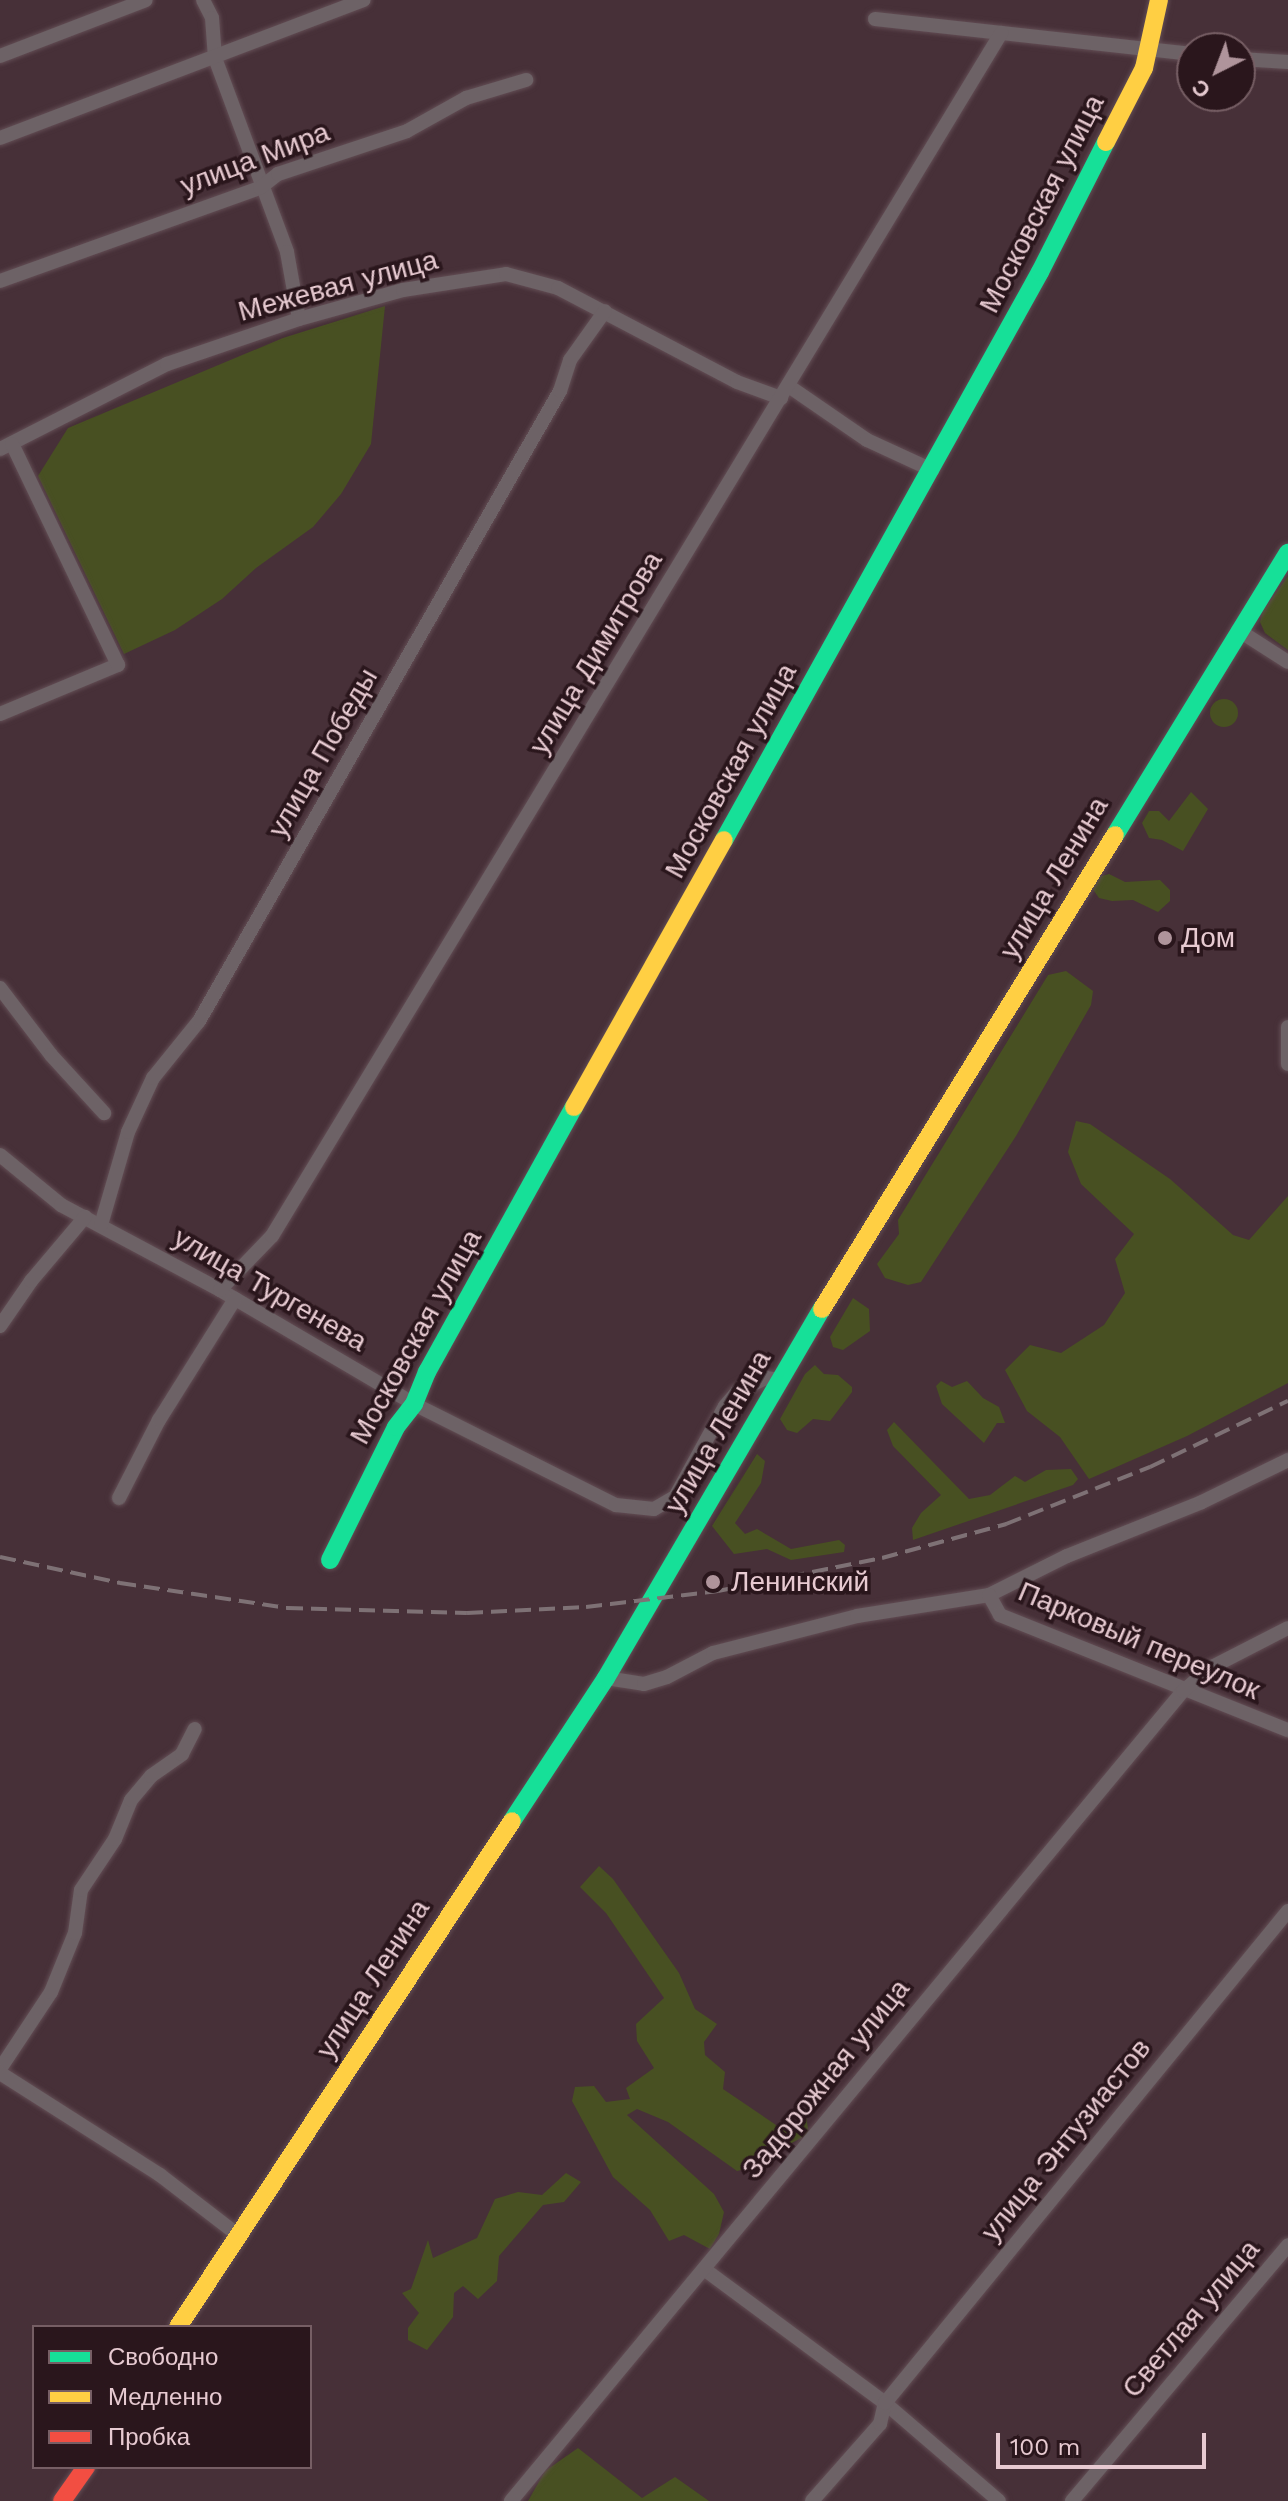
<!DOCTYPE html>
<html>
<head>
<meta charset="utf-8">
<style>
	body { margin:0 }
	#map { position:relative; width:1288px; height:2501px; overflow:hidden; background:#473038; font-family:"Work Sans",sans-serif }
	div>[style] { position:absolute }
	.green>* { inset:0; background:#485022 }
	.round { border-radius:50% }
	.roads { filter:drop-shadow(0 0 2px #624d54) drop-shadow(0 0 2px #624d54) }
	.street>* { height:14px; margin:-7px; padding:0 7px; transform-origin:7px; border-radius:7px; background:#6d6266 }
	.fast>* { height:18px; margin:-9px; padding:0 9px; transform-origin:9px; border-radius:9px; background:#16e098 }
	.slow>* { height:18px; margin:-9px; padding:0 9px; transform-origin:9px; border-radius:9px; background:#ffcf43 }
	.jam>* { height:18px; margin:-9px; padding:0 9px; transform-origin:9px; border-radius:9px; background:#f24e42 }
	.rail>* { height:4px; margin-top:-2px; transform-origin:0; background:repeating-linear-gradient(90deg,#7e7175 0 16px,transparent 0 24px) }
	.dots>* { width:22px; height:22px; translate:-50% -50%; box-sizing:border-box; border:4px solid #2a161c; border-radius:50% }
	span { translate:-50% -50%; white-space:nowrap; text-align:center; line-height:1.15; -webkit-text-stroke:7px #2a161c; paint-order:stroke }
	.street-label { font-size:28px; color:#e7cad1 }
	.poi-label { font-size:28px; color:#e7cad1 }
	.left { translate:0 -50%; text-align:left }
	.legend { position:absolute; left:32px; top:2325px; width:280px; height:144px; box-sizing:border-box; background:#2a161c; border:2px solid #765e64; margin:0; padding:10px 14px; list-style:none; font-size:24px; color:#e7cad1 }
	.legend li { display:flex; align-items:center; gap:16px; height:40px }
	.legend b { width:40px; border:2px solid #765e64 }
	.north { position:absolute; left:1176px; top:32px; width:80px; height:80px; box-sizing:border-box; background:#2a161c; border:2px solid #765e64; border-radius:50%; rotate:222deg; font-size:22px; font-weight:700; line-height:32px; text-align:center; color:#e7cad1 }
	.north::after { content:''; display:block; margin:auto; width:28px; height:36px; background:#af949b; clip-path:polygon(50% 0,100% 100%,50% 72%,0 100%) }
	.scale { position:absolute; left:996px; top:2433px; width:210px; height:36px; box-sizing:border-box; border:4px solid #e7cad1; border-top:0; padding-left:10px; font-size:24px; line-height:28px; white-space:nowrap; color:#e7cad1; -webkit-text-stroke:6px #2a161c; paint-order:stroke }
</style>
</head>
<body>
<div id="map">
	<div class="green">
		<i style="clip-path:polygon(385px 306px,371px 444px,341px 494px,313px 527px,256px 568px,222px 599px,175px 630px,124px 654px,38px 476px,68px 428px,283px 338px)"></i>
		<i style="clip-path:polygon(1288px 576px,1288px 650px,1265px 633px,1260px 622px,1263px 611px)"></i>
		<i class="round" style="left:1210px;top:699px;width:28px;height:28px"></i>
		<i style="clip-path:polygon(1191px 792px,1208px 809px,1183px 851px,1162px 840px,1149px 838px,1142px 823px,1149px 811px,1159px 811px,1169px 821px)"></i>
		<i style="clip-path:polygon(1109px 874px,1125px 882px,1160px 880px,1170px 890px,1170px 901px,1158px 912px,1133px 900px,1112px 901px,1099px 898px,1092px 888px,1098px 877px)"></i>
		<i style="clip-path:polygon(1066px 971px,1093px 991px,1091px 1005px,1016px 1136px,921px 1282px,908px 1285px,885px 1278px,877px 1264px,899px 1234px,898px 1220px,1048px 975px)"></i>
		<i style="clip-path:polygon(1076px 1121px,1090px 1124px,1170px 1179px,1233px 1235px,1249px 1240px,1288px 1196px,1288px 1383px,1187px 1436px,1089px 1479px,1060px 1437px,1027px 1411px,1005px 1370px,1030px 1345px,1061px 1353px,1104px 1325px,1125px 1293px,1115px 1259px,1134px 1234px,1081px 1184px,1068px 1152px)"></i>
		<i style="clip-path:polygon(853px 1298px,869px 1309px,870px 1331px,843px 1350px,833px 1347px,830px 1337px)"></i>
		<i style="clip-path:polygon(815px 1365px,824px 1374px,838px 1375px,852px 1387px,852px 1392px,830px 1421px,813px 1419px,797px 1433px,787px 1430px,780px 1419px,805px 1374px)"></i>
		<i style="clip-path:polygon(941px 1381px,952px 1387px,967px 1381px,983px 1398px,999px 1407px,1005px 1423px,997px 1423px,984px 1443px,942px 1404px,936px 1386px)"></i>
		<i style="clip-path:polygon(894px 1422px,969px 1499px,990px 1495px,1015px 1476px,1025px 1482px,1046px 1470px,1071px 1469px,1078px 1479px,1073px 1485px,913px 1540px,912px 1528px,921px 1513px,941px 1495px,893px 1446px,887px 1430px)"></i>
		<i style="clip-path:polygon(757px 1454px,765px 1461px,761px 1483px,735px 1523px,745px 1534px,757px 1529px,791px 1549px,839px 1540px,845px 1545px,844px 1552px,791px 1560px,767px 1549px,734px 1554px,712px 1526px)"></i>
		<i style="clip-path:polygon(599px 1866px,613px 1879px,679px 1973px,695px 2009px,717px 2024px,704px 2042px,705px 2055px,725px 2072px,723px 2089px,776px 2125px,789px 2125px,806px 2116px,809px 2134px,784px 2147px,761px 2146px,753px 2167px,737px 2171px,668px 2122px,637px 2109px,627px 2115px,714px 2194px,724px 2212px,719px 2234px,710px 2249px,684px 2235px,669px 2241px,650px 2210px,613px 2177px,572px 2101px,575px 2087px,594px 2086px,606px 2102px,630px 2099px,626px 2088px,654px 2068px,637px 2041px,636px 2024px,664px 1998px,606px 1913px,580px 1887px)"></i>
		<i style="clip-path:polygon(566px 2173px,581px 2182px,564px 2202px,543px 2205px,499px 2256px,497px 2281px,478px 2299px,463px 2286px,454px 2293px,453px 2317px,427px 2350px,408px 2340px,408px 2328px,419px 2313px,402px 2293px,411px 2289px,428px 2240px,433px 2258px,477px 2238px,495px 2199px,518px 2192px,542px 2195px)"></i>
		<i style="clip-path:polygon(578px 2448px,642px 2498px,675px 2477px,709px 2501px,528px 2501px,545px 2471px)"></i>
	</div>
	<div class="roads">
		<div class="street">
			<i style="left:203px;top:0;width:20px;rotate:63deg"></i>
			<i style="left:212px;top:18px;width:40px;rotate:85.7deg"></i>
			<i style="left:215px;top:58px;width:207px;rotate:69.6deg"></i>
			<i style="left:287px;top:252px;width:68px;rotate:79.8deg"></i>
			<i style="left:875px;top:19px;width:319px;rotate:6.3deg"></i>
			<i style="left:0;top:56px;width:156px;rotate:-21deg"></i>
			<i style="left:1240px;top:59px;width:48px;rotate:3.6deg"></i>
			<i style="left:0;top:138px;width:389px;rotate:-20.8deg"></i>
			<i style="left:0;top:281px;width:276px;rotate:-19.7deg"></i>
			<i style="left:260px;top:188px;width:23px;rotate:-38deg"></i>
			<i style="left:278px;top:174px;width:136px;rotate:-18.4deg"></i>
			<i style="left:407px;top:131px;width:68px;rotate:-29.2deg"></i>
			<i style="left:466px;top:98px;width:63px;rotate:-16.7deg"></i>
			<i style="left:790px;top:387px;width:93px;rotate:34.5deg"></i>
			<i style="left:867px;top:440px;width:72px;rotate:24.8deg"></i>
			<i style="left:0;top:449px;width:187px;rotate:-27deg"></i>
			<i style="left:167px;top:364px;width:139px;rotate:-18.8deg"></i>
			<i style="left:299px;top:319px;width:108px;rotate:-15.6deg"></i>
			<i style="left:403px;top:290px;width:104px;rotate:-8.8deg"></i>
			<i style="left:506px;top:274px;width:54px;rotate:15.1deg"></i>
			<i style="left:558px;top:288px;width:202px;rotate:27.7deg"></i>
			<i style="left:737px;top:382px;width:47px;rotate:20deg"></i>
			<i style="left:1238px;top:630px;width:59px;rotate:32.6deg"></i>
			<i style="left:0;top:714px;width:128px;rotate:-22.6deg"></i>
			<i style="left:118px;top:665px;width:245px;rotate:-115.6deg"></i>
			<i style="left:0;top:988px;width:84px;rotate:52.7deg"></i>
			<i style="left:51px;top:1055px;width:79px;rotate:47.6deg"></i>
			<i style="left:1288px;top:1064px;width:37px;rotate:-90deg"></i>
			<i style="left:0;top:1155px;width:79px;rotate:39.3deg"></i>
			<i style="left:61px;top:1205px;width:180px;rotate:28.1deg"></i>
			<i style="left:220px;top:1290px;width:225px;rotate:30.4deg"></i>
			<i style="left:414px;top:1404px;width:226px;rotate:26.6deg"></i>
			<i style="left:616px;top:1505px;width:38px;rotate:6deg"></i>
			<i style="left:654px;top:1509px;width:24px;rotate:-30deg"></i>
			<i style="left:675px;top:1497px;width:104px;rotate:-61.2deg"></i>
			<i style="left:725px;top:1406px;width:18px;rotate:-49deg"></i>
			<i style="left:737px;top:1392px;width:32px;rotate:-26deg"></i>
			<i style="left:766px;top:1378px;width:14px;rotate:8deg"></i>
			<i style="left:101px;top:1225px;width:97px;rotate:-73.8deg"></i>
			<i style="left:128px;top:1132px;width:60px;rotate:-65.2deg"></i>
			<i style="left:153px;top:1078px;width:73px;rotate:-51.1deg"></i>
			<i style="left:199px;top:1021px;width:726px;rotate:-60.19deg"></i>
			<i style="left:560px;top:391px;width:33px;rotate:-72deg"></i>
			<i style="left:570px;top:360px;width:60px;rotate:-54.5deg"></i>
			<i style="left:220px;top:1290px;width:75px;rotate:-46.1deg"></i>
			<i style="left:272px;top:1236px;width:1407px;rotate:-58.78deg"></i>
			<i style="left:0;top:1326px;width:55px;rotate:-55.4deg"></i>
			<i style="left:31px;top:1281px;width:84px;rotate:-49.8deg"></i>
			<i style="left:119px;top:1498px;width:88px;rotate:-62.9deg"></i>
			<i style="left:159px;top:1420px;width:143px;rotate:-57.9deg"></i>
			<i style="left:989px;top:1595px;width:87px;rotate:-26.6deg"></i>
			<i style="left:1067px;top:1556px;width:145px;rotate:-21.8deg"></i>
			<i style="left:1202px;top:1502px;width:96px;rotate:-26deg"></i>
			<i style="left:606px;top:1678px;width:38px;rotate:9deg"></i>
			<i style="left:644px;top:1684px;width:24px;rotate:-17deg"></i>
			<i style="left:667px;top:1677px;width:52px;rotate:-27.6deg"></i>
			<i style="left:713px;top:1653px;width:149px;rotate:-14.4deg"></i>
			<i style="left:857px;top:1616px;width:134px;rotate:-9deg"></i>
			<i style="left:989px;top:1595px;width:23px;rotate:61deg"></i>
			<i style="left:1000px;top:1615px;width:310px;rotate:21.8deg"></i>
			<i style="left:0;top:2069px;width:92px;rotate:-56.5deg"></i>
			<i style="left:51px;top:1992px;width:64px;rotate:-67.9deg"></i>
			<i style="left:75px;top:1933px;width:43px;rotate:-82.1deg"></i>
			<i style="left:81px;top:1890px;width:61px;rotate:-56.3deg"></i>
			<i style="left:115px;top:1839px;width:42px;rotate:-67.7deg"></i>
			<i style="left:131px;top:1800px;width:31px;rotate:-50deg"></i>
			<i style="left:151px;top:1776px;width:38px;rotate:-35deg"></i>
			<i style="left:182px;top:1754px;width:28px;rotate:-63deg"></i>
			<i style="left:0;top:2073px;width:190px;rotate:32.5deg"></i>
			<i style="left:160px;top:2175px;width:98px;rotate:37.6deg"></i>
			<i style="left:704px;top:2269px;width:225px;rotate:36.5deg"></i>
			<i style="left:885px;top:2403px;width:150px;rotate:40.7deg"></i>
			<i style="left:511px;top:2501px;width:1052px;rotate:-50.32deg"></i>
			<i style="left:1183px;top:1691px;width:38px;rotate:-40deg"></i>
			<i style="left:1212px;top:1667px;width:85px;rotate:-27.2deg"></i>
			<i style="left:812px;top:2501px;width:103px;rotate:-48.6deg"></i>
			<i style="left:880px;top:2424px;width:22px;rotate:-77deg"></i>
			<i style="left:885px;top:2403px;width:636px;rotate:-50.68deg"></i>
			<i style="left:1072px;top:2501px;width:335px;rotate:-49.8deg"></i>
		</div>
		<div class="fast">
			<i style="left:1115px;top:835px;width:331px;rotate:-58.5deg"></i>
			<i style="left:724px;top:840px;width:650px;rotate:-60.91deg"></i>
			<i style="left:1040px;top:272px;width:146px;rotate:-63.1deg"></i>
			<i style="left:330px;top:1560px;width:148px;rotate:-63.6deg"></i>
			<i style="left:396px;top:1427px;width:29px;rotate:-52deg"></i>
			<i style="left:414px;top:1404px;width:35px;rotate:-68deg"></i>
			<i style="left:427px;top:1372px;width:303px;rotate:-61deg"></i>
			<i style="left:512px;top:1821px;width:171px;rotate:-56.7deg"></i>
			<i style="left:606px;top:1678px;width:428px;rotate:-59.7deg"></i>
		</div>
		<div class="slow">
			<i style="left:1106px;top:142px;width:83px;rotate:-62.8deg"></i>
			<i style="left:1144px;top:68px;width:70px;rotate:-77.6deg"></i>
			<i style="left:574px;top:1107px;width:306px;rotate:-60.7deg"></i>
			<i style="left:822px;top:1309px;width:557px;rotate:-58.28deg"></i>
			<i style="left:178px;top:2327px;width:606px;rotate:-56.57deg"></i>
		</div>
		<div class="jam">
			<i style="left:62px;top:2501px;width:42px;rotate:-54.8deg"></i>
		</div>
	</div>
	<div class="rail">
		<i style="left:0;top:1557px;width:123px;rotate:12.2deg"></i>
		<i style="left:120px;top:1583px;width:169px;rotate:8.5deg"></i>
		<i style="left:287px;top:1608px;width:180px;rotate:1.6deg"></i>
		<i style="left:467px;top:1613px;width:119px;rotate:-2.9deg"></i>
		<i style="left:586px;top:1607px;width:133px;rotate:-6.9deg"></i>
		<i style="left:718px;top:1591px;width:167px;rotate:-11.4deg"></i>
		<i style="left:882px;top:1558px;width:129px;rotate:-15.3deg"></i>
		<i style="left:1006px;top:1524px;width:155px;rotate:-21.6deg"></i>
		<i style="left:1150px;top:1467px;width:153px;rotate:-25.6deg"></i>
	</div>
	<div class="dots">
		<i style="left:1165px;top:938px;background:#af949b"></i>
		<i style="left:713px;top:1582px;background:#af949b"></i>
	</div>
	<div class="street-label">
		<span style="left:255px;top:159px;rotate:-21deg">улица Мира</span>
		<span style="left:1042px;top:204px;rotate:-63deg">Московская улица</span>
		<span style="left:338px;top:286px;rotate:-15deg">Межевая улица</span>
		<span style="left:596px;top:653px;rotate:-59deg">улица Димитрова</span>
		<span style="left:323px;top:753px;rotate:-60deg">улица Победы</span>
		<span style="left:731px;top:771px;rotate:-61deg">Московская улица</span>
		<span style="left:1054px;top:878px;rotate:-59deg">улица Ленина</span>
		<span style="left:270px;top:1290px;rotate:30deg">улица Тургенева</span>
		<span style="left:416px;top:1337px;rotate:-61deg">Московская улица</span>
		<span style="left:718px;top:1432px;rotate:-60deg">улица Ленина</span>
		<span style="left:1139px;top:1641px;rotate:23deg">Парковый переулок</span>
		<span style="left:373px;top:1979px;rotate:-57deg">улица Ленина</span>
		<span style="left:826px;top:2079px;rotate:-51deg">Задорожная улица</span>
		<span style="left:1066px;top:2140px;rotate:-51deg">улица Энтузиастов</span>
		<span style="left:1191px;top:2319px;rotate:-50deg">Светлая улица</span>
	</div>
	<div class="poi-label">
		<span class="left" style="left:1181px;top:938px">Дом</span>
		<span class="left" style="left:731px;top:1582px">Ленинский</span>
	</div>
	<ul class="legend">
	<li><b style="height:10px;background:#16e098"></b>Свободно</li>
	<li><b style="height:10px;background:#ffcf43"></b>Медленно</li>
	<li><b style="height:10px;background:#f24e42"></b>Пробка</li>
	</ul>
	<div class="north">С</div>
	<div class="scale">100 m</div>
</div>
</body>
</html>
